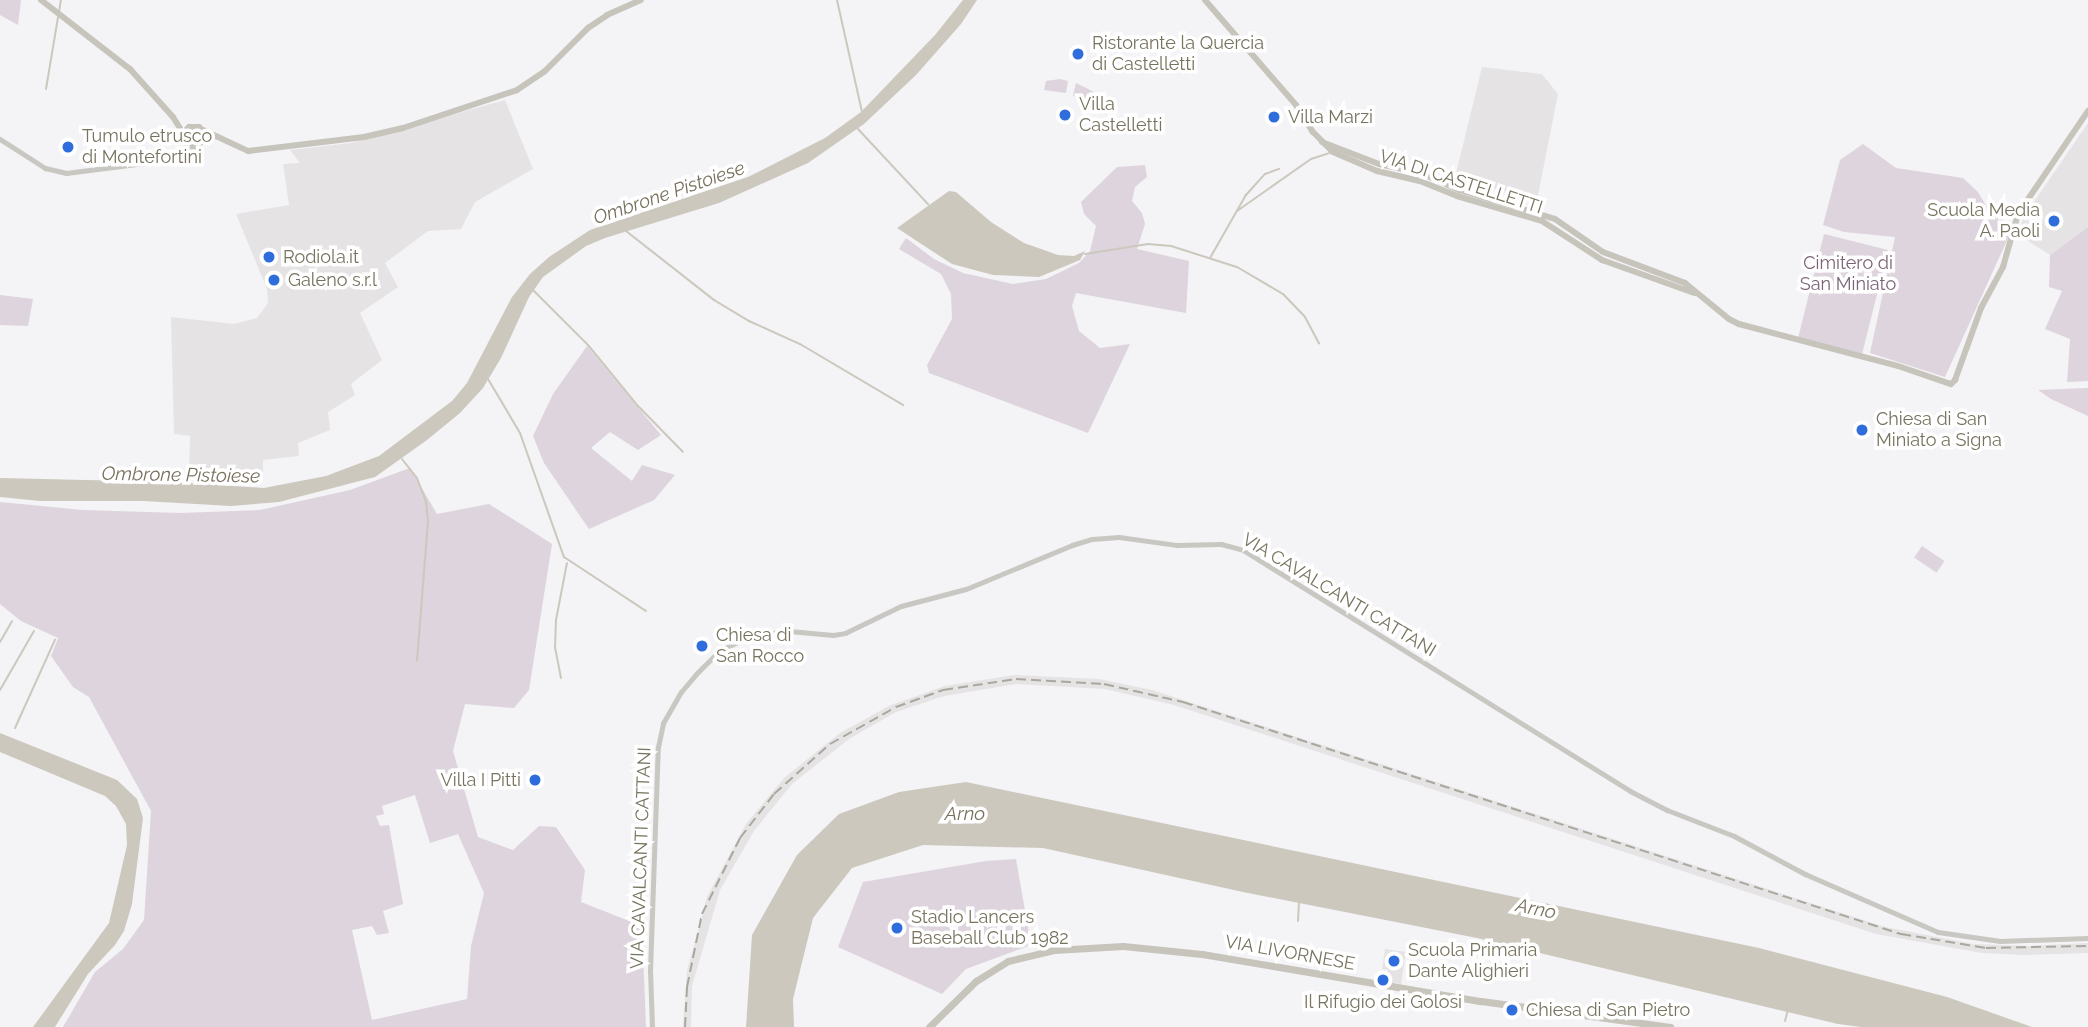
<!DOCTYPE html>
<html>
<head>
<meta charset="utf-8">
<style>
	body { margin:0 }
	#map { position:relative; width:2088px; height:1027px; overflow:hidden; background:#f4f3f6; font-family:Raleway,sans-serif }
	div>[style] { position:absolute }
	.built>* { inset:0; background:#e5e3e4 }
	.green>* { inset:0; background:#ddd4dd; transform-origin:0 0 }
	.water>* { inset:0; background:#ccc8be }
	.stream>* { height:2px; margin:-1px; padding:0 1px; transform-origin:1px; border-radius:1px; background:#ccc8be }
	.tertiary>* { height:5px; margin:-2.5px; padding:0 2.5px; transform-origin:2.5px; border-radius:2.5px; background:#c8c7c1 }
	.secondary>* { height:6px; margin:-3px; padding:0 3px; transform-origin:3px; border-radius:3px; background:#c6c4bb }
	.primary>* { height:7px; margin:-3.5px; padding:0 3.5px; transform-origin:3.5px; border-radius:3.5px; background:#c6c4bb }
	.rail>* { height:2px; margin-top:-1px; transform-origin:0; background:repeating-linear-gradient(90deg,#aaa89e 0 10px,transparent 0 15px) }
	.dots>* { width:19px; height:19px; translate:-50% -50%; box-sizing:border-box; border:4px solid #fff; border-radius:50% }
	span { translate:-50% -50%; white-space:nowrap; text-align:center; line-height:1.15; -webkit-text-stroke:7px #fff; paint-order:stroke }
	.poi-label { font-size:18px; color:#78735e }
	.left { translate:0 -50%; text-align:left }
	.right { translate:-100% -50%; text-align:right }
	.street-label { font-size:18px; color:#78735e }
	.park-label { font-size:18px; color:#7a6576 }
	.water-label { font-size:19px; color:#78705d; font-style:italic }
</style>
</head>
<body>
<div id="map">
	<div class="built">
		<i style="clip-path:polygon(1482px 67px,1542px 74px,1558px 94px,1537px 200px,1455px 178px)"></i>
		<i style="clip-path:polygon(505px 100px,533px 169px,475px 202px,461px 229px,428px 231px,385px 263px,398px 287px,360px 313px,382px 360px,351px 384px,355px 395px,328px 412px,330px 430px,298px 443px,299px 456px,263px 460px,263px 479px,189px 472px,190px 436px,174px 434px,171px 317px,234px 324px,257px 318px,268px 303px,267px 289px,236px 214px,289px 205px,283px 164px,300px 163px,290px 150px,351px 143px)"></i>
		<i style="clip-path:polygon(2088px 123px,2088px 227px,2050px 255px,2019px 235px,2023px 218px)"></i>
		<i style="clip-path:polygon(1014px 675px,1099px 679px,1152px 690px,1885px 927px,1973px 944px,2029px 946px,2088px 943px,2088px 953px,2023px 955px,1982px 953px,1876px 934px,1174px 705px,1105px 689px,1016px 684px,944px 696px,896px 712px,849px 739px,792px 784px,754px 831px,720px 890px,692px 986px,691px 1027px,683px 1027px,687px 971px,707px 897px,746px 824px,784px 778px,840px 733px,891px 705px,945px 686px)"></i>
		<i style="clip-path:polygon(1385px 949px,1406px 952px,1401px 984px,1386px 982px,1388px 970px,1382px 969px)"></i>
	</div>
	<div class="green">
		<i style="clip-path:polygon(0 0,21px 0,18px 25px,0 15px)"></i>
		<i style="clip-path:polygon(1060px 79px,1068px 81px,1066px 93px,1044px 90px,1046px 81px)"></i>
		<i style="clip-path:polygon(1076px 83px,1096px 93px,1094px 102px,1076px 98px,1073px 95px)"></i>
		<i style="clip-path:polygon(1863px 144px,1896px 168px,1963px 178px,1978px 192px,1991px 214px,2014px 225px,1945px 377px,1870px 353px,1895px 237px,1844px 232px,1823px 225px,1840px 160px)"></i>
		<i style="clip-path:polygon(1145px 165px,1147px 177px,1135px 187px,1132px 201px,1142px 213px,1145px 224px,1137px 249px,1189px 261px,1186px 313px,1076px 293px,1072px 306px,1079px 331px,1100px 348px,1130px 344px,1088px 433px,929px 373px,927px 365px,952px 319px,951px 294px,941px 274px,899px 249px,906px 238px,934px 259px,963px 273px,1013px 284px,1046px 279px,1079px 263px,1090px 251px,1096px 226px,1084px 214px,1081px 202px,1117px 167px)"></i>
		<i style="clip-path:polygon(2088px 227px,2088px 381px,2067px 382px,2070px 339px,2045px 329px,2062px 291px,2049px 287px,2050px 255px)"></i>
		<i style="left:1824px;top:234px;width:66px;height:107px;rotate:14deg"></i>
		<i style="clip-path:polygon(0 295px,33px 299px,28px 326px,0 325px)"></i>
		<i style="clip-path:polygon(587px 346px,661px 435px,638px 450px,610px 432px,591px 448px,632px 481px,642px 465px,675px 475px,654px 500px,589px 529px,544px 463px,533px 436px,553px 394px)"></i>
		<i style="clip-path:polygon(2088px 388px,2088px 416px,2051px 399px,2038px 390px)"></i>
		<i style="clip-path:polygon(evenodd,410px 468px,437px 514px,489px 504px,552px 544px,529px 690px,514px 708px,465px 704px,453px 751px,478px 837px,513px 850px,539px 826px,556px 827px,585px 870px,581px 902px,642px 926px,646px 1027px,63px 1027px,95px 972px,123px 949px,144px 920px,151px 811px,89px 697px,73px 687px,51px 656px,58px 638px,21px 621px,0 604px,0 502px,83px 510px,180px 513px,260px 510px,350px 490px,410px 468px,415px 795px,430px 843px,458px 834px,484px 893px,471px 946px,467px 999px,372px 1020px,352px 930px,372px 926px,377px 935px,389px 933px,383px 911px,403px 904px,389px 825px,380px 826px,376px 816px,384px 814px,382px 806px,415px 795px)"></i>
		<i style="left:1922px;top:546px;width:27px;height:14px;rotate:34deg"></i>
		<i style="clip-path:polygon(1016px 859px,1031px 945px,966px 969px,942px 994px,838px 947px,863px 882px,986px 861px)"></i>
	</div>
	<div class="water">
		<i style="clip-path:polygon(963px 0,977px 0,961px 24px,916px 75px,864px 124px,808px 163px,719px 203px,605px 238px,586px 246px,543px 277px,529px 297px,501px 358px,483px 388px,460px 413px,427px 440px,375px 477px,279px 502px,231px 506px,144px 501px,40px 501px,0 497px,0 478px,172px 482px,264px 488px,326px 476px,379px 456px,452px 401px,467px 383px,512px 297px,530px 274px,549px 257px,590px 230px,748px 177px,825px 138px,861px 112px,935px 35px)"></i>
		<i style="clip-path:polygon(949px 191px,956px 192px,991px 222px,1024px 243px,1058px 255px,1074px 256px,1085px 251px,1080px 260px,1039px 277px,993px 275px,952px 264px,897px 228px)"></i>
		<i style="clip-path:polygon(0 733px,117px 780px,137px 799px,143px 818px,132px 904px,124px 931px,115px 945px,88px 974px,55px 1027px,33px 1027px,109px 923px,127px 845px,126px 824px,116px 806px,105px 796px,0 752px)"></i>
		<i style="clip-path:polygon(966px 782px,1759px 948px,1947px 997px,2032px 1027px,1861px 1027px,1838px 1024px,1477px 938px,1243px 892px,1043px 848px,923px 845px,852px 868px,813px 918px,793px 999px,794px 1027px,746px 1027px,752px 935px,797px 855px,839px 814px,899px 792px)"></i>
	</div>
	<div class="stream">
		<i style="left:837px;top:0;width:115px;rotate:77.4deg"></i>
		<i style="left:59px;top:12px;width:12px;rotate:-81deg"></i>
		<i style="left:46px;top:89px;width:73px;rotate:-80.5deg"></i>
		<i style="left:858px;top:129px;width:103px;rotate:47deg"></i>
		<i style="left:1237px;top:211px;width:90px;rotate:-35.1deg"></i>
		<i style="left:1311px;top:159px;width:19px;rotate:-18deg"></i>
		<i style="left:626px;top:231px;width:112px;rotate:38.1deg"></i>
		<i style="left:714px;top:300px;width:41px;rotate:31deg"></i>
		<i style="left:749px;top:321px;width:56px;rotate:24.3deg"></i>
		<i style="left:800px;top:344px;width:120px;rotate:30.6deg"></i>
		<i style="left:1085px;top:254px;width:64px;rotate:-9deg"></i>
		<i style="left:1148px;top:244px;width:23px;rotate:5deg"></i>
		<i style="left:1171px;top:246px;width:69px;rotate:17.7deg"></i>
		<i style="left:1237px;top:267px;width:53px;rotate:30.4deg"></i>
		<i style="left:1283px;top:294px;width:32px;rotate:46deg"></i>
		<i style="left:1305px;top:317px;width:30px;rotate:62deg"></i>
		<i style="left:1210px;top:258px;width:73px;rotate:-60.3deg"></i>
		<i style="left:1246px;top:195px;width:28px;rotate:-48deg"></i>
		<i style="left:1265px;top:174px;width:15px;rotate:-20deg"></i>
		<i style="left:532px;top:289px;width:79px;rotate:45deg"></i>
		<i style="left:588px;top:345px;width:79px;rotate:50.7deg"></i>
		<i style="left:638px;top:406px;width:64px;rotate:45.6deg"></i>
		<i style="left:488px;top:379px;width:63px;rotate:59.3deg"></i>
		<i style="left:520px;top:433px;width:132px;rotate:70.5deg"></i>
		<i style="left:564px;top:557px;width:98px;rotate:33.4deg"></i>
		<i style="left:402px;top:459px;width:24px;rotate:52deg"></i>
		<i style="left:417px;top:478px;width:26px;rotate:69deg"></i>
		<i style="left:426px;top:502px;width:19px;rotate:84deg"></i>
		<i style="left:428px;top:521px;width:140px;rotate:94.5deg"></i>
		<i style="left:0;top:642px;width:24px;rotate:-60deg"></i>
		<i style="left:561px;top:678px;width:31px;rotate:-101deg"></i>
		<i style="left:555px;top:648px;width:28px;rotate:-88deg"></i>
		<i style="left:556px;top:620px;width:58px;rotate:-79.1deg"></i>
		<i style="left:0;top:690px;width:68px;rotate:-60deg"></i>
		<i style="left:15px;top:728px;width:97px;rotate:-65.6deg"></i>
		<i style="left:1298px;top:921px;width:18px;rotate:-87deg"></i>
		<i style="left:1785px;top:1021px;width:11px;rotate:-75deg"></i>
	</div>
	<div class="tertiary">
		<i style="left:0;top:139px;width:54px;rotate:32.8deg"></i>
		<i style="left:45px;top:168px;width:22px;rotate:13deg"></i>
		<i style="left:66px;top:173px;width:111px;rotate:-7.3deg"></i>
		<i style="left:176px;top:159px;width:10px;rotate:-24deg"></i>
		<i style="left:185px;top:155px;width:9px;rotate:-63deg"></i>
		<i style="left:652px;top:1027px;width:56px;rotate:-92deg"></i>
		<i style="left:650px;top:971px;width:224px;rotate:-88deg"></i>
		<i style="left:658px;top:747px;width:25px;rotate:-78deg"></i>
		<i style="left:663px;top:723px;width:36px;rotate:-60deg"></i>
		<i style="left:681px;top:692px;width:23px;rotate:-50deg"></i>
		<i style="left:696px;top:674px;width:33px;rotate:-45deg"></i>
		<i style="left:719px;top:651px;width:37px;rotate:-26deg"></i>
		<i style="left:752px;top:635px;width:37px;rotate:-6deg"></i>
		<i style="left:789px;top:631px;width:44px;rotate:5.2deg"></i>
		<i style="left:833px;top:635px;width:12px;rotate:-9deg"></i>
		<i style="left:845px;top:633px;width:62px;rotate:-25.7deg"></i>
		<i style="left:901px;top:606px;width:67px;rotate:-14.7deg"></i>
		<i style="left:966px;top:589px;width:115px;rotate:-22.5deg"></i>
		<i style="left:1072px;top:545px;width:21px;rotate:-17deg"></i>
		<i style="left:1092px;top:539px;width:27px;rotate:-4deg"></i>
		<i style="left:1119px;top:537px;width:59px;rotate:7.9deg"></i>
		<i style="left:1177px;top:545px;width:44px;rotate:-1.3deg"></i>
		<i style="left:1221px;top:544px;width:23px;rotate:15deg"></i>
		<i style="left:1243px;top:550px;width:456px;rotate:31.9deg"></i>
		<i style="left:1630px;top:791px;width:42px;rotate:27.2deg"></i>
		<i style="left:1667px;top:810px;width:72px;rotate:21.2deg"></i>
		<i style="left:1734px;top:836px;width:81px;rotate:28.2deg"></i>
		<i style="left:1805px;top:874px;width:145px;rotate:23.6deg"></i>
		<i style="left:1938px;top:932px;width:63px;rotate:8.3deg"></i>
		<i style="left:2000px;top:941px;width:88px;rotate:-2deg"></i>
	</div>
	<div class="secondary">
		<i style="left:41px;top:0;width:113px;rotate:37.8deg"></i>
		<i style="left:130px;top:69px;width:64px;rotate:48.1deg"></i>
		<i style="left:173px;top:117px;width:19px;rotate:58deg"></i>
		<i style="left:1205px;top:0;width:139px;rotate:49.1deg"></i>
		<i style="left:1296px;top:105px;width:32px;rotate:58deg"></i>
		<i style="left:1313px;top:132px;width:28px;rotate:45deg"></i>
		<i style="left:1333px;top:152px;width:48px;rotate:23.4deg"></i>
		<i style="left:1377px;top:171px;width:44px;rotate:13.1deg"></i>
		<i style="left:1420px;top:181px;width:40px;rotate:22deg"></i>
		<i style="left:1457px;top:196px;width:89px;rotate:16.4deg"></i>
		<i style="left:1542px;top:221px;width:72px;rotate:33deg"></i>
		<i style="left:1602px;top:260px;width:98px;rotate:19.7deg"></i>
		<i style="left:203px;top:130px;width:50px;rotate:25deg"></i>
		<i style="left:248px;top:151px;width:117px;rotate:-6.9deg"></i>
		<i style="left:364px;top:137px;width:40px;rotate:-13deg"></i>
		<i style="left:403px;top:128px;width:120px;rotate:-18.4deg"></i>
		<i style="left:517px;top:90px;width:34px;rotate:-34deg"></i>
		<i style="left:545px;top:71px;width:61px;rotate:-45deg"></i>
		<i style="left:588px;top:28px;width:23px;rotate:-34deg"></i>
		<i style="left:607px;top:15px;width:37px;rotate:-24deg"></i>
		<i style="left:205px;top:140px;width:8px;rotate:-97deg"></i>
		<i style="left:204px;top:132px;width:7px;rotate:-135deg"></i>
		<i style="left:199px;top:127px;width:10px;rotate:180deg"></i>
		<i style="left:189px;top:127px;width:8px;rotate:135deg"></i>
		<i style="left:183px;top:133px;width:10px;rotate:84deg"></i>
		<i style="left:184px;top:143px;width:9px;rotate:32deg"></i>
		<i style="left:192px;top:148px;width:26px;rotate:-28deg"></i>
		<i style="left:1322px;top:142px;width:61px;rotate:21.1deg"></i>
		<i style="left:1379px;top:164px;width:43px;rotate:12.1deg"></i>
		<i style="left:1421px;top:173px;width:42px;rotate:24.1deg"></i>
		<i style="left:1459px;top:190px;width:100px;rotate:16.8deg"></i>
		<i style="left:1555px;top:219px;width:58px;rotate:34.5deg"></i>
		<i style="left:1603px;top:252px;width:88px;rotate:20.7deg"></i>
		<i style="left:1685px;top:283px;width:57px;rotate:39.3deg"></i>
		<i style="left:1729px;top:319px;width:11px;rotate:27deg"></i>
		<i style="left:1739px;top:324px;width:164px;rotate:14.8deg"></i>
		<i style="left:1898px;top:366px;width:56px;rotate:18.8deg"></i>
		<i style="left:1951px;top:384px;width:6px;rotate:-45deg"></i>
		<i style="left:1955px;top:380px;width:77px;rotate:-70.1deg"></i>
		<i style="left:1981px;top:308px;width:47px;rotate:-61.8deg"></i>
		<i style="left:2003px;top:267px;width:55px;rotate:-74.2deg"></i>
		<i style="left:2018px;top:214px;width:125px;rotate:-55.8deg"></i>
	</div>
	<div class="primary">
		<i style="left:929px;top:1027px;width:66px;rotate:-44.4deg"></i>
		<i style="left:976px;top:981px;width:38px;rotate:-32deg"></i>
		<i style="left:1008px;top:961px;width:47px;rotate:-13.4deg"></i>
		<i style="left:1054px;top:950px;width:69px;rotate:-3.3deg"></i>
		<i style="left:1123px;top:946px;width:79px;rotate:5.8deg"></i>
		<i style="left:1202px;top:954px;width:283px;rotate:9.6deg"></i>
		<i style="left:1481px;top:1001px;width:191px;rotate:7.8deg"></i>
	</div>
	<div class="rail">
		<i style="left:685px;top:1027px;width:40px;rotate:-87.1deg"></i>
		<i style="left:687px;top:987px;width:75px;rotate:-78.4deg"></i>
		<i style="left:702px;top:914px;width:85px;rotate:-63.4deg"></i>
		<i style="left:740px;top:838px;width:56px;rotate:-52.3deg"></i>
		<i style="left:774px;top:794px;width:75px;rotate:-41.8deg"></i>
		<i style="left:830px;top:744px;width:76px;rotate:-29.3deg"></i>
		<i style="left:896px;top:707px;width:50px;rotate:-19.9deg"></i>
		<i style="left:943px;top:690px;width:74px;rotate:-8.6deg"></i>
		<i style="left:1016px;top:679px;width:88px;rotate:3.3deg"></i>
		<i style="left:1104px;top:684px;width:81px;rotate:12.8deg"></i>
		<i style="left:1183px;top:702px;width:755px;rotate:17.91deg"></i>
		<i style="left:1901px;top:934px;width:86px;rotate:9.4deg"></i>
		<i style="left:1986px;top:948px;width:102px;rotate:-1.1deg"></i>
	</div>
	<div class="dots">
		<i style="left:1078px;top:54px;background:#2e6ddb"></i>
		<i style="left:1065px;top:115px;background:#2e6ddb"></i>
		<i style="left:1274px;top:117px;background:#2e6ddb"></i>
		<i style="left:68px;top:147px;background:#2e6ddb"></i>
		<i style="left:2054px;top:221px;background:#2e6ddb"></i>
		<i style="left:269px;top:257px;background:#2e6ddb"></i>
		<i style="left:274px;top:280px;background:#2e6ddb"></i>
		<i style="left:1862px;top:430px;background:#2e6ddb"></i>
		<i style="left:702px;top:646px;background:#2e6ddb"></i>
		<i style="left:535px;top:780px;background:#2e6ddb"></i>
		<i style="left:897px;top:928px;background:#2e6ddb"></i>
		<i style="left:1394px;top:961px;background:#2e6ddb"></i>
		<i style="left:1383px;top:980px;background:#2e6ddb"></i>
		<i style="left:1512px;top:1010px;background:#2e6ddb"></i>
	</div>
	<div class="poi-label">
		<span class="left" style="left:1092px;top:54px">Ristorante la Quercia<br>di Castelletti</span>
		<span class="left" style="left:1079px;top:115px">Villa<br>Castelletti</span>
		<span class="left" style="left:1288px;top:117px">Villa Marzi</span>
		<span class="left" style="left:82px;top:147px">Tumulo etrusco<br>di Montefortini</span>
		<span class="right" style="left:2040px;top:221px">Scuola Media<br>A. Paoli</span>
		<span class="left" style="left:283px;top:257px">Rodiola.it</span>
		<span class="left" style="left:288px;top:280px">Galeno s.r.l</span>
		<span class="left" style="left:1876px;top:430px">Chiesa di San<br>Miniato a Signa</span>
		<span class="left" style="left:716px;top:646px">Chiesa di<br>San Rocco</span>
		<span class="right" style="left:521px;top:780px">Villa I Pitti</span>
		<span class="left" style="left:911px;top:928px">Stadio Lancers<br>Baseball Club 1982</span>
		<span class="left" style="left:1408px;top:961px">Scuola Primaria<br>Dante Alighieri</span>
		<span style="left:1383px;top:1002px">Il Rifugio dei Golosi</span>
		<span class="left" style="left:1526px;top:1010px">Chiesa di San Pietro</span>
	</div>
	<div class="street-label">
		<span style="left:1461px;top:182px;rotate:18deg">VIA DI CASTELLETTI</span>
		<span style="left:1339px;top:595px;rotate:31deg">VIA CAVALCANTI CATTANI</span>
		<span style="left:641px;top:858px;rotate:-88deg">VIA CAVALCANTI CATTANI</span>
		<span style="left:1290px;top:953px;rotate:10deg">VIA LIVORNESE</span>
	</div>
	<div class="park-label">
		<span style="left:1848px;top:274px">Cimitero di<br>San Miniato</span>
	</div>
	<div class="water-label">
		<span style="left:669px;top:193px;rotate:-19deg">Ombrone Pistoiese</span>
		<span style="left:181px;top:475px;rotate:1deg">Ombrone Pistoiese</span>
		<span style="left:965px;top:814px">Arno</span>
		<span style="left:1536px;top:909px;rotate:11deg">Arno</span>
	</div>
</div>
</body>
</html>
